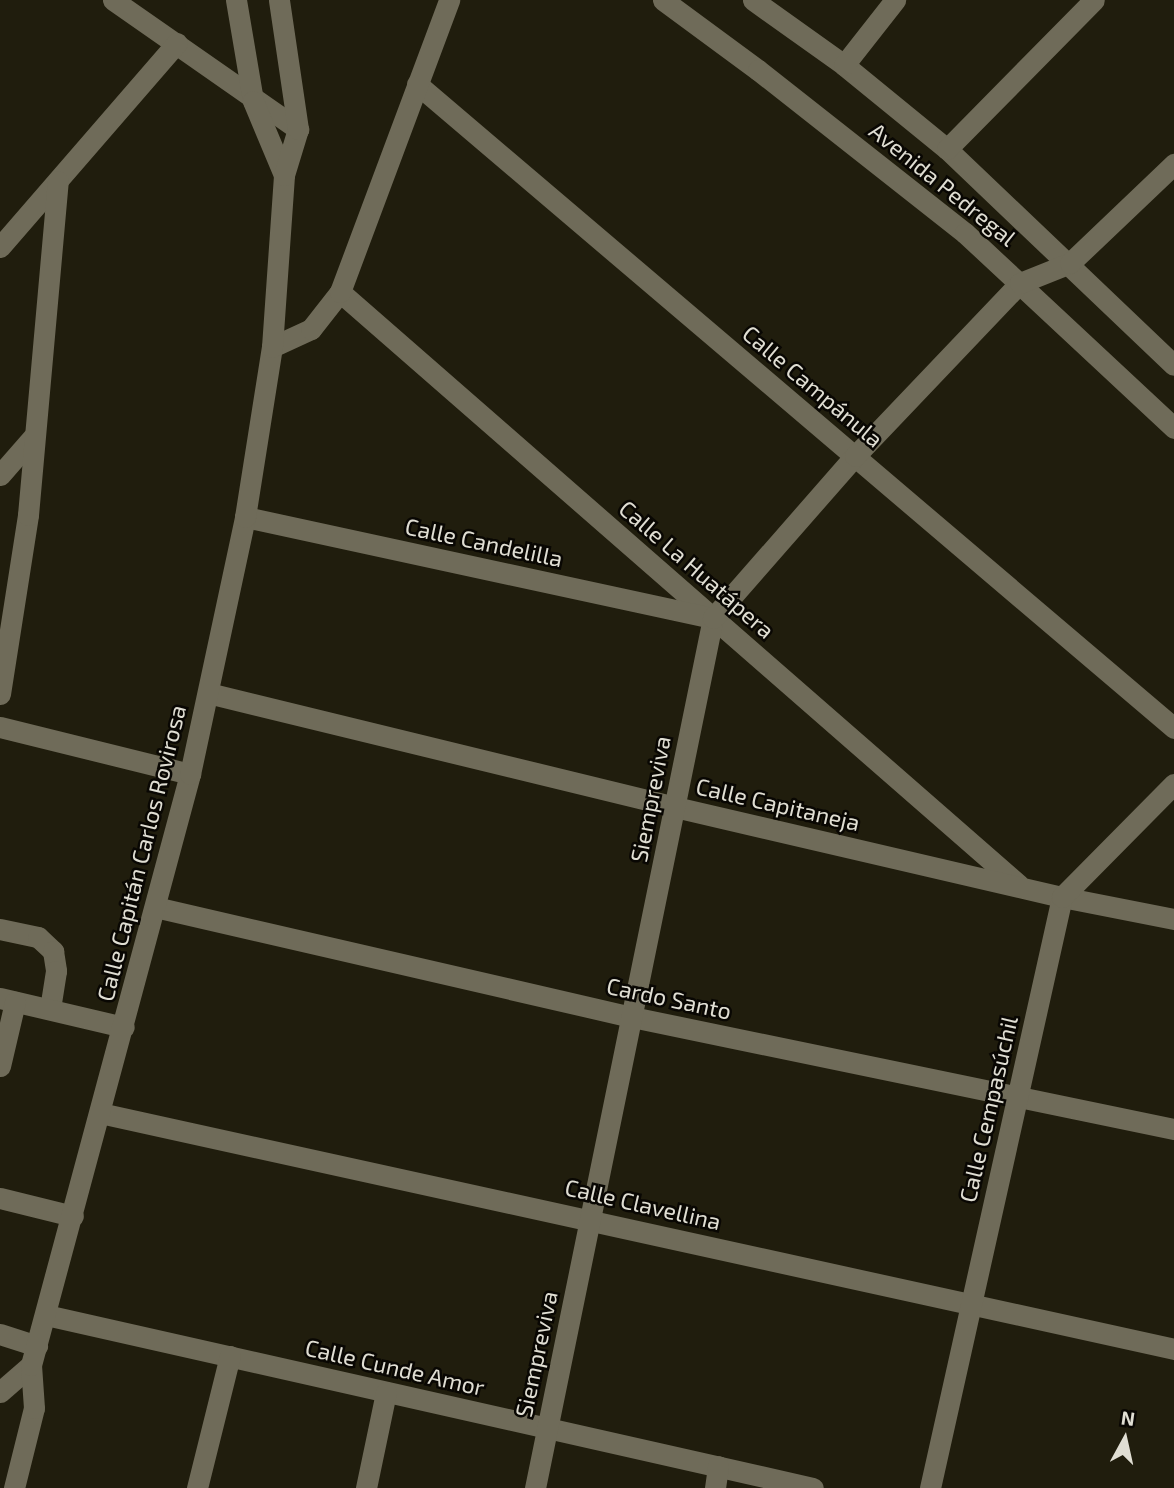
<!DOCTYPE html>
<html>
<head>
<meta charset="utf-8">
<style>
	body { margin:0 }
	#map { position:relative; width:1174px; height:1488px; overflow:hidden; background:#201d0d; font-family:"Exo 2",sans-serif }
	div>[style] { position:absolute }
	.minor>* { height:21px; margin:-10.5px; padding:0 10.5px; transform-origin:10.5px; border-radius:10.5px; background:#6f6b59 }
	span { translate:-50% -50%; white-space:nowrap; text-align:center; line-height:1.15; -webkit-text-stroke:5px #090703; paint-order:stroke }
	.street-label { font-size:23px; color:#e0ded3 }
	.north { position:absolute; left:1090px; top:1404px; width:70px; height:70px; -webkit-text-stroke:5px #090703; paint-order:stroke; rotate:8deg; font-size:19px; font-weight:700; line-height:28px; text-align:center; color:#e0ded3 }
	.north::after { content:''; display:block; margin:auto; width:24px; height:32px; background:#e0ded3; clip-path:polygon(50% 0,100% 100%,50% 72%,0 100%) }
</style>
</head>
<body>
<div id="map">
	<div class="minor">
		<i style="left:113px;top:0;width:226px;rotate:34.9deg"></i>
		<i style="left:236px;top:0;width:102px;rotate:80.4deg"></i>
		<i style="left:253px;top:101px;width:80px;rotate:67.3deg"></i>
		<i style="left:663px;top:0;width:118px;rotate:36.4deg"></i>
		<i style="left:758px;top:70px;width:263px;rotate:38.2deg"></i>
		<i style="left:965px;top:233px;width:286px;rotate:43deg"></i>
		<i style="left:753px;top:0;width:112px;rotate:35.5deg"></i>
		<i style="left:844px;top:65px;width:133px;rotate:39.2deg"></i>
		<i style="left:947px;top:149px;width:313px;rotate:43.6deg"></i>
		<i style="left:844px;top:65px;width:83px;rotate:-51.9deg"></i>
		<i style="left:417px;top:84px;width:994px;rotate:40.39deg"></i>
		<i style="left:947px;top:149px;width:209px;rotate:-45.4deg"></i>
		<i style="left:0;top:247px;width:270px;rotate:-49.1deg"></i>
		<i style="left:340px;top:292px;width:901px;rotate:41.13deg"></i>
		<i style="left:272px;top:347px;width:43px;rotate:-24.8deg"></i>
		<i style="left:311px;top:329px;width:47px;rotate:-51.9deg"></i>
		<i style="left:340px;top:292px;width:312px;rotate:-69.5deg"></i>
		<i style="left:0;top:475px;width:50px;rotate:-49deg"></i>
		<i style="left:245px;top:517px;width:478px;rotate:12.2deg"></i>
		<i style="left:208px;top:693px;width:481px;rotate:13.7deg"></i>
		<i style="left:675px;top:807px;width:397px;rotate:13.1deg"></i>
		<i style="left:1062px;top:897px;width:114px;rotate:11.1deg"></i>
		<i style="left:0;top:694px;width:181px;rotate:-81.1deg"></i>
		<i style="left:28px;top:515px;width:335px;rotate:-84.9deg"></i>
		<i style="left:0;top:727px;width:196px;rotate:13.9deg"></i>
		<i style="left:155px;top:907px;width:490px;rotate:13deg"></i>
		<i style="left:632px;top:1017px;width:553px;rotate:11.68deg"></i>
		<i style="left:0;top:929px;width:39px;rotate:12deg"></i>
		<i style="left:38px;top:937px;width:21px;rotate:43deg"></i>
		<i style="left:53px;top:951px;width:20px;rotate:81deg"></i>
		<i style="left:56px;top:971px;width:38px;rotate:99deg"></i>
		<i style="left:0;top:998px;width:127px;rotate:13.2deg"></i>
		<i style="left:0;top:1066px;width:66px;rotate:-76.8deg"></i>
		<i style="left:100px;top:1113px;width:1100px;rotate:12.39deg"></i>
		<i style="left:0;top:1198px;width:75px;rotate:13.9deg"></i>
		<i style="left:46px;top:1315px;width:786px;rotate:12.71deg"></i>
		<i style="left:0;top:1334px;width:39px;rotate:18deg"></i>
		<i style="left:0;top:1392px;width:41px;rotate:-41.1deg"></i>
		<i style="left:14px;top:1488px;width:82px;rotate:-76deg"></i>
		<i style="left:34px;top:1408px;width:43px;rotate:-94deg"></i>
		<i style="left:31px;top:1365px;width:612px;rotate:-74.94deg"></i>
		<i style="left:190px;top:774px;width:263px;rotate:-77.9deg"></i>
		<i style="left:245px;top:517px;width:172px;rotate:-81deg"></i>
		<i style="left:272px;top:347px;width:172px;rotate:-86deg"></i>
		<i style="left:284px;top:175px;width:48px;rotate:-73.1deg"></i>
		<i style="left:298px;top:129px;width:130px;rotate:-98.4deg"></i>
		<i style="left:197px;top:1488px;width:136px;rotate:-76deg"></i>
		<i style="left:366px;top:1488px;width:98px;rotate:-78.2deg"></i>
		<i style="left:535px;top:1488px;width:888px;rotate:-78.44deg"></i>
		<i style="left:713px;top:618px;width:215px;rotate:-48.8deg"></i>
		<i style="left:855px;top:456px;width:239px;rotate:-46.4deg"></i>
		<i style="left:1020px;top:283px;width:54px;rotate:-21.8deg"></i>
		<i style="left:1070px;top:263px;width:144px;rotate:-43.6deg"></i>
		<i style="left:715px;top:1488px;width:22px;rotate:-82deg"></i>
		<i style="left:930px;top:1488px;width:606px;rotate:-77.41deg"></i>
		<i style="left:1062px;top:897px;width:159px;rotate:-45.3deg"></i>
	</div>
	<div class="street-label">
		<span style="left:943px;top:184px;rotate:39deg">Avenida Pedregal</span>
		<span style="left:813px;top:386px;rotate:40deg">Calle Campánula</span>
		<span style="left:484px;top:542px;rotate:12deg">Calle Candelilla</span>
		<span style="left:697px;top:569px;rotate:41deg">Calle La Huatápera</span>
		<span style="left:650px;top:799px;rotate:-79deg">Siempreviva</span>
		<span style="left:778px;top:804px;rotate:13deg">Calle Capitaneja</span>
		<span style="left:141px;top:853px;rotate:-76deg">Calle Capitán Carlos Rovirosa</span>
		<span style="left:669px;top:998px;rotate:12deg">Cardo Santo</span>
		<span style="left:988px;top:1109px;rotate:-77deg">Calle Cempasúchil</span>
		<span style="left:643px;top:1204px;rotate:13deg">Calle Clavellina</span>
		<span style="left:536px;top:1354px;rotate:-78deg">Siempreviva</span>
		<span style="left:395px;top:1367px;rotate:13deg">Calle Cunde Amor</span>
	</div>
	<div class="north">N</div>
</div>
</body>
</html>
